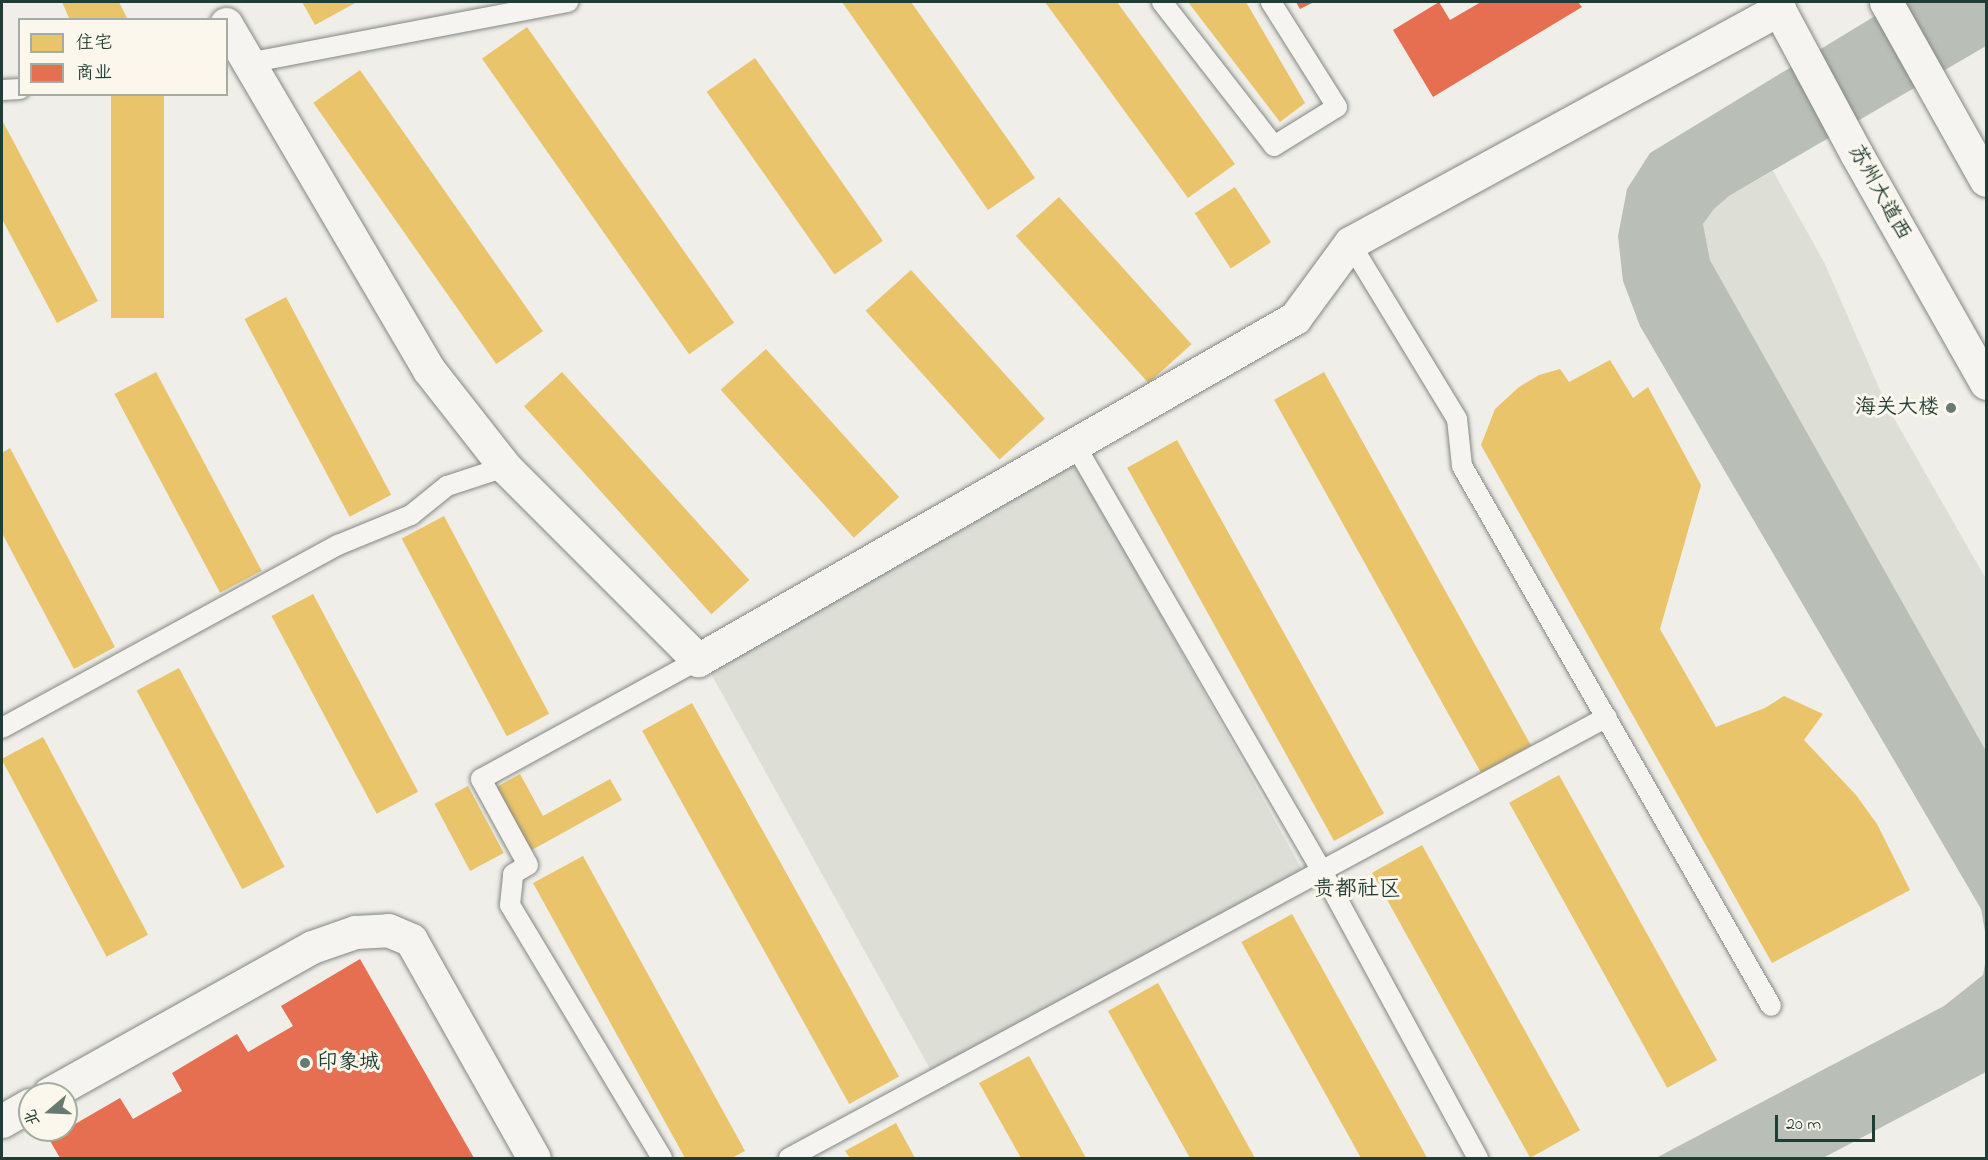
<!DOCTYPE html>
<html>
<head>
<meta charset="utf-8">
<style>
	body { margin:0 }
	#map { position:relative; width:1988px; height:1160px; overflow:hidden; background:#efeee8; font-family:"Indie Flower","LXGW WenKai TC",sans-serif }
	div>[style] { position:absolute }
	.green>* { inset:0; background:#dddfd6; transform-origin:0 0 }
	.water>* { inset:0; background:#b9bfb6 }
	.homes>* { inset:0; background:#e9c46a; transform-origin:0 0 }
	.shops>* { inset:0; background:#e76f51 }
	.roads { filter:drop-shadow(0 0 2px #828783) drop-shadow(0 0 2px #828783) }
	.service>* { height:20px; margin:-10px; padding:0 10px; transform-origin:10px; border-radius:10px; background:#f5f4f0 }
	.minor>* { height:33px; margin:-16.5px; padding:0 16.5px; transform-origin:16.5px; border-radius:16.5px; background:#f5f4f0 }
	.tertiary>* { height:33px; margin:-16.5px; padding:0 16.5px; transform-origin:16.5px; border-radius:16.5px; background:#f5f4f0 }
	.primary>* { height:33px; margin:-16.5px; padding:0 16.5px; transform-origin:16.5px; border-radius:16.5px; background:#f5f4f0 }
	.dots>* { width:16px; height:16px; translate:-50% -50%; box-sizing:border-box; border:3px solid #fbf7ec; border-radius:50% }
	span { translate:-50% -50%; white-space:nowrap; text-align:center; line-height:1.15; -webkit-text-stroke:6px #fbf7ec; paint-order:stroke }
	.street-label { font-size:21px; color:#1f3d34 }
	.poi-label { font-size:21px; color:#1f3d34 }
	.right { translate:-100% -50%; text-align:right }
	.left { translate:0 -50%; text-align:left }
	.neighbourhood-label { font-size:22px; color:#1f3d34 }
	.frame { position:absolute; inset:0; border:3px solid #1f3d34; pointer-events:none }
	.legend { position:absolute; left:18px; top:18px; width:210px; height:78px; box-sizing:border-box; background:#fbf7ec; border:2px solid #a3ada2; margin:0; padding:8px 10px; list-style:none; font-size:18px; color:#1f3d34 }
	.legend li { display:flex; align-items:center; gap:12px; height:30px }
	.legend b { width:30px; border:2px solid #a3ada2 }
	.north { position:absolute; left:18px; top:1082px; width:60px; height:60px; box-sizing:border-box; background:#fbf7ec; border:2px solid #a3ada2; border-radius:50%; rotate:251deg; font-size:16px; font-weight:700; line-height:24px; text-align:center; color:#1f3d34 }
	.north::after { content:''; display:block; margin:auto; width:21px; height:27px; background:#687b73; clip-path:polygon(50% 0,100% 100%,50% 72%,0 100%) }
	.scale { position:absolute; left:1775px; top:1115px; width:100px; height:27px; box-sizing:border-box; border:3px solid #1f3d34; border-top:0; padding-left:8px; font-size:18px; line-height:21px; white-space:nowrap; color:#1f3d34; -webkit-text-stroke:4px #fbf7ec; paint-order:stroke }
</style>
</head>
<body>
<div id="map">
	<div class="green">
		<i style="clip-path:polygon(1773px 171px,1824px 262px,1887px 406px,1986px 579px,1986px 751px,1710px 260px,1703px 224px,1714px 209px,1729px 196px)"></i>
		<i style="left:1075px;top:460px;width:469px;height:422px;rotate:61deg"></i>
	</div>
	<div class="water">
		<i style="clip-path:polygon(1898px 2px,1986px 2px,1986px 46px,1729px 196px,1714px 209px,1703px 224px,1710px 260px,1986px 751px,1986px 937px,1981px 909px,1640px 326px,1623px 281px,1618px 236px,1627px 189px,1650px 153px)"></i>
		<i style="clip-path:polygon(1986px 959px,1986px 1072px,1823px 1158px,1656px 1158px,1944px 1006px,1983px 975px)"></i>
	</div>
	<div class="homes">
		<i style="clip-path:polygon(62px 2px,119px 2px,128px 20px,70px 20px)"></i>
		<i style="clip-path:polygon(302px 2px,357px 2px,315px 25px)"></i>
		<i style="clip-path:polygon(842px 2px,911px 2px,1035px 178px,988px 210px)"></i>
		<i style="clip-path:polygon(1045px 2px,1117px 2px,1235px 164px,1188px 198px)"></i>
		<i style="clip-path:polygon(1188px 2px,1246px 2px,1305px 103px,1280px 122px)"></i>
		<i style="left:527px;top:27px;width:361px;height:55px;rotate:55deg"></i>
		<i style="left:755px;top:58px;width:223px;height:59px;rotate:55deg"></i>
		<i style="left:360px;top:70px;width:319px;height:57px;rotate:55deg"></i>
		<i style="left:111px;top:94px;width:53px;height:224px"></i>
		<i style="clip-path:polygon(2px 120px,98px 301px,57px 323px,2px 219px)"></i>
		<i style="left:1235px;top:187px;width:66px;height:48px;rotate:57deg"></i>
		<i style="left:1059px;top:197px;width:198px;height:58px;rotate:48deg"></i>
		<i style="left:911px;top:270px;width:200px;height:61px;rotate:48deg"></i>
		<i style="left:286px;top:297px;width:224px;height:47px;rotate:62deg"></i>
		<i style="left:766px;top:349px;width:199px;height:61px;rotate:48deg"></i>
		<i style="clip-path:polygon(1610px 360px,1633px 398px,1648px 387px,1701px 485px,1660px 629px,1716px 727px,1765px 708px,1784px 696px,1823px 714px,1804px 740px,1856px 795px,1877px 824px,1910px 890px,1772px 963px,1481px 445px,1495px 409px,1519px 387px,1539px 375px,1560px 369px,1569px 382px)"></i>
		<i style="left:156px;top:372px;width:225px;height:47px;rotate:62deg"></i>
		<i style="left:562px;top:372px;width:280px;height:51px;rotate:48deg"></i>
		<i style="left:1324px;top:372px;width:427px;height:57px;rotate:61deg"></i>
		<i style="left:1177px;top:440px;width:427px;height:57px;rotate:61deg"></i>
		<i style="clip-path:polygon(10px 448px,115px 647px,74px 669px,2px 533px,2px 453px)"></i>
		<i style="left:444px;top:516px;width:224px;height:48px;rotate:62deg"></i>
		<i style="left:313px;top:594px;width:224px;height:47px;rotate:62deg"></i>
		<i style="left:179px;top:668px;width:225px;height:48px;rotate:62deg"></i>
		<i style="left:692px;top:703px;width:427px;height:57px;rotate:61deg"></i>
		<i style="left:43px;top:737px;width:224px;height:47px;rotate:62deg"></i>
		<i style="clip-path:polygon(520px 774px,543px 816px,610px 779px,622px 800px,530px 851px,495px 788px)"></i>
		<i style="left:1559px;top:775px;width:326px;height:57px;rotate:61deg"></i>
		<i style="left:468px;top:786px;width:76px;height:38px;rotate:62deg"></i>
		<i style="left:1422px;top:845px;width:326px;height:57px;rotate:61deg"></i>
		<i style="clip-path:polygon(583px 856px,745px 1151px,732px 1158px,685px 1158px,533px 883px)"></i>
		<i style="left:1292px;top:914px;width:278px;height:58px;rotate:61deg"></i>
		<i style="clip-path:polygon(1158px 983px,1255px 1158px,1190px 1158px,1108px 1011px)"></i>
		<i style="clip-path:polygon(1029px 1056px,1086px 1158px,1021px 1158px,979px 1083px)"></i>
		<i style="clip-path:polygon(896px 1123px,915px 1158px,850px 1158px,845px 1151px)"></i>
	</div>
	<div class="shops">
		<i style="clip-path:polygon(1296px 2px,1314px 2px,1300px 9px)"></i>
		<i style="clip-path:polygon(1439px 2px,1450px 20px,1481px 2px,1578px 2px,1582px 7px,1433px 97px,1393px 30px)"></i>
		<i style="clip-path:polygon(360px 959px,474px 1158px,60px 1158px,49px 1139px,120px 1098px,133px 1119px,182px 1091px,172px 1073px,237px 1034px,248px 1052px,293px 1026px,281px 1006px)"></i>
	</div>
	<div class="roads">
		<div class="service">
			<i style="left:1162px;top:2px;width:182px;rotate:52.1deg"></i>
			<i style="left:1274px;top:146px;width:74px;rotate:-31.8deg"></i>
			<i style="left:1337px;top:107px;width:124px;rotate:-122.2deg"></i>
			<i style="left:248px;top:63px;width:326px;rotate:-10.8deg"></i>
			<i style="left:2px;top:90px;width:18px;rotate:-3deg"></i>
			<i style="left:1350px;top:243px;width:206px;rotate:58.7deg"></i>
			<i style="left:1457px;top:419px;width:47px;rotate:83.9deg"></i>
			<i style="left:1462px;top:466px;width:622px;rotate:60.22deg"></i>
			<i style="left:1075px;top:445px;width:492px;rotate:59.9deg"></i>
			<i style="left:1322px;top:871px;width:327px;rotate:61.5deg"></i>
			<i style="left:2px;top:728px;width:383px;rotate:-28.6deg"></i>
			<i style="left:338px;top:545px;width:79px;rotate:-22.3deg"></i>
			<i style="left:411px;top:515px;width:46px;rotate:-38.9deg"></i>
			<i style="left:447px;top:486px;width:61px;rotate:-18.1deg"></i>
			<i style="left:662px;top:1158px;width:295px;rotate:-121deg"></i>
			<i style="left:510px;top:905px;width:31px;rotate:-84deg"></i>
			<i style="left:513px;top:874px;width:17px;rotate:-31deg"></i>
			<i style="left:528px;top:865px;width:98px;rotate:-118.7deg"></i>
			<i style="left:481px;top:779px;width:247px;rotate:-28.7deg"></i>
			<i style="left:789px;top:1158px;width:929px;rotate:-28.33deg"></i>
		</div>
		<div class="minor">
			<i style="left:226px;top:24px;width:401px;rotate:59.6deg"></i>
			<i style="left:429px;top:370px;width:123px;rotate:51.9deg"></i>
			<i style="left:505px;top:467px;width:273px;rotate:45deg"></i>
			<i style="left:698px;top:660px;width:688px;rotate:-29.81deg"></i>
			<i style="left:1295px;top:318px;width:93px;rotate:-53.7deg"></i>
			<i style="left:49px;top:1094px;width:301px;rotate:-29.2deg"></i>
			<i style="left:312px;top:947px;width:46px;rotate:-19.2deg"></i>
			<i style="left:355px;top:932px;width:33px;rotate:-3deg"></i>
			<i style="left:388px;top:930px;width:25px;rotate:23deg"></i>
			<i style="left:411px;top:940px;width:250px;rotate:60.6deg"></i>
			<i style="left:2px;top:1121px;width:32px;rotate:-30deg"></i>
		</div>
		<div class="tertiary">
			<i style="left:1350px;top:243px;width:489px;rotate:-28.6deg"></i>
		</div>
		<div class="primary">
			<i style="left:1775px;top:2px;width:171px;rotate:61.8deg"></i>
			<i style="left:1856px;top:153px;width:264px;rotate:60.5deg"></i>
			<i style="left:1886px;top:2px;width:204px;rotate:60.7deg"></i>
		</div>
	</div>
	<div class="dots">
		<i style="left:1951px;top:408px;background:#687b73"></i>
		<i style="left:305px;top:1063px;background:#687b73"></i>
	</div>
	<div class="street-label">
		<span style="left:1879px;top:193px;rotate:61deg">苏州大道西</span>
	</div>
	<div class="poi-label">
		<span class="right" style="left:1939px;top:408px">海关大楼</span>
		<span class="left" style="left:317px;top:1063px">印象城</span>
	</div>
	<div class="neighbourhood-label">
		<span style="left:1357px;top:891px">贵都社区</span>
	</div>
	<div class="frame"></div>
	<ul class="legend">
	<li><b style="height:16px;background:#e9c46a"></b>住宅</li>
	<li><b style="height:16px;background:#e76f51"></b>商业</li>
	</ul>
	<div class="north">北</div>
	<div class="scale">20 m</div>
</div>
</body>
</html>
